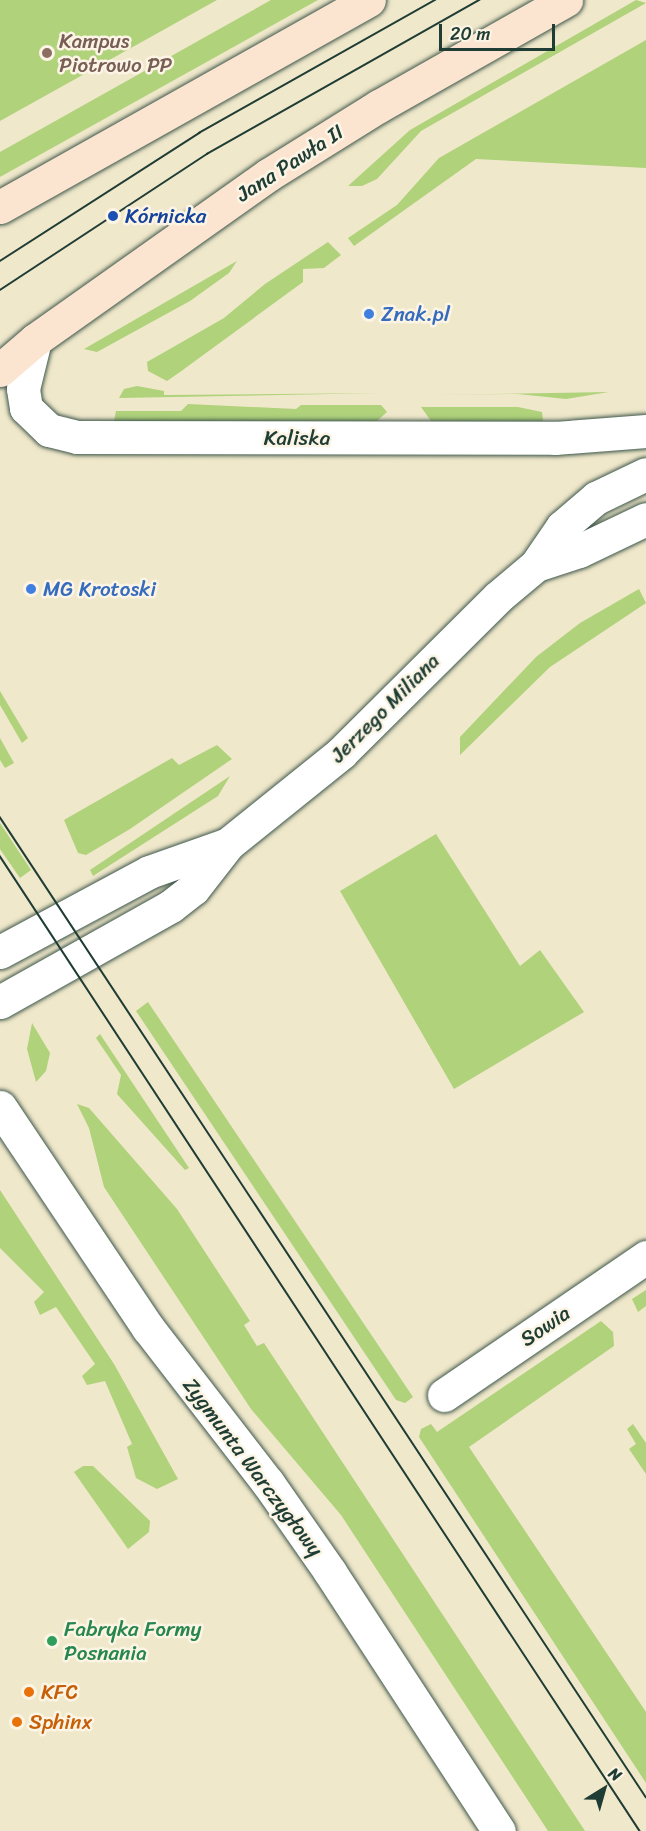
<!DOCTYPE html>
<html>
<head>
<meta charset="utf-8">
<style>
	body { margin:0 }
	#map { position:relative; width:646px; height:1831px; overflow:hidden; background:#f0e8cb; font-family:Sriracha,sans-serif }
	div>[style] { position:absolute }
	.green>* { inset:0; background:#afd27b }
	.roads { filter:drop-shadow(0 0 2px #3e574b) drop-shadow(0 0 2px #3e574b) }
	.minor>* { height:33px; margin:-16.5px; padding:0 16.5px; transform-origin:16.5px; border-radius:16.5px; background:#fff }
	.secondary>* { height:33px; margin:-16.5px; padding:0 16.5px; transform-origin:16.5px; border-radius:16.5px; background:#fce5d0 }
	.tram>* { height:1.5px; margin:-0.75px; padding:0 0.75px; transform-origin:0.75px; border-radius:0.75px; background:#1f3d34 }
	.dots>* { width:16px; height:16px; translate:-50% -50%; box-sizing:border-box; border:3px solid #fcf5e5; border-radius:50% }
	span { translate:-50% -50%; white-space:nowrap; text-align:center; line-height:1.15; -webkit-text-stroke:5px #fcf5e5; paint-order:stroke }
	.education-label { font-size:21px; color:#785e54 }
	.left { translate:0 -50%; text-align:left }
	.street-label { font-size:21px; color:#1f3d34 }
	.transit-label { font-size:21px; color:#164399 }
	.shop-label { font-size:21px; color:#366cbe }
	.leisure-label { font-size:21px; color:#27864d }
	.food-label { font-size:21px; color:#c56008 }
	.north { position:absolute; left:574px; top:1759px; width:60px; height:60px; -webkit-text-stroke:4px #fcf5e5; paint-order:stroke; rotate:37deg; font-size:16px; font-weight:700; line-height:24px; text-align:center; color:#1f3d34 }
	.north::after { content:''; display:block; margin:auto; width:21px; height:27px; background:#1f3d34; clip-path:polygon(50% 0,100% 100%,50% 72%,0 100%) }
	.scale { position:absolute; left:439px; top:24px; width:116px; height:27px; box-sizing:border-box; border:3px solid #1f3d34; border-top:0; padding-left:8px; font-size:18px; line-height:21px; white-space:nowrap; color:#1f3d34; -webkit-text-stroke:4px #fcf5e5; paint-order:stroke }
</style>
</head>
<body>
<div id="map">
	<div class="green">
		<i style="clip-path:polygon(0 0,217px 0,0 121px)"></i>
		<i style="clip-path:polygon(271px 0,318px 0,0 177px,0 152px)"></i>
		<i style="clip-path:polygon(636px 0,646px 3px,421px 131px,377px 179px,362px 186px,348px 186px,410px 130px)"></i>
		<i style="clip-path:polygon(646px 40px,646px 168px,476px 159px,354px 246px,348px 238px,397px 205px,439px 158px)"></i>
		<i style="clip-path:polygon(328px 242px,341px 255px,324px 268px,303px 269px,303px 282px,180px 372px,167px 381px,148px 371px,147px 362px,224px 318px,265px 284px)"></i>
		<i style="clip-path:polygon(237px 261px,229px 273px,190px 301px,97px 352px,84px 349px)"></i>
		<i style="clip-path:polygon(137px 386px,164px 391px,164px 395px,381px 393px,119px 398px,124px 389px)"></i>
		<i style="clip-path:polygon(609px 392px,566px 399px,518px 394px,428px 395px)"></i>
		<i style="clip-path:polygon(188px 404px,296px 409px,301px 405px,381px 405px,387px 412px,377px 421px,114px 421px,116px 411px,181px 411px)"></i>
		<i style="clip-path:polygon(421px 407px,518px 407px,542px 412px,543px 421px,431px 421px)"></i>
		<i style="clip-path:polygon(639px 589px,646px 603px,550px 667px,460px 755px,460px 737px,536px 657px,580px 623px)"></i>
		<i style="clip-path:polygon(0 691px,28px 738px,22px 743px,0 705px)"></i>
		<i style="clip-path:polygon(0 738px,14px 763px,5px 768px,0 760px)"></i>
		<i style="clip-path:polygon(217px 745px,232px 759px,130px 829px,86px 855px,78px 853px,64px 820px,172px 758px,179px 765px)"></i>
		<i style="clip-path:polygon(230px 776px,218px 796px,93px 876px,90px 870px)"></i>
		<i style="clip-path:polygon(0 823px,31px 870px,20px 878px,0 849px)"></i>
		<i style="clip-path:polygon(436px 834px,520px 966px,540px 950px,584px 1012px,454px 1089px,340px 891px)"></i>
		<i style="clip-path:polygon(148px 1002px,413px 1397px,405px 1403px,396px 1400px,136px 1011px)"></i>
		<i style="clip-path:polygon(32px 1023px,50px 1053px,46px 1071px,36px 1082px,27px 1049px)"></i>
		<i style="clip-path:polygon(100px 1034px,189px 1168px,185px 1170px,117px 1094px,121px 1075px,96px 1038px)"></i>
		<i style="clip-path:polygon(77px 1104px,89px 1108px,177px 1209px,250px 1321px,244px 1325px,257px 1346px,264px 1343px,585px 1831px,548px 1831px,341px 1515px,251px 1409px,104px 1187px,89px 1128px)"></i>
		<i style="clip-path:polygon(0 1190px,114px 1364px,178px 1479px,157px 1489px,136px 1478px,127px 1447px,132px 1444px,105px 1381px,87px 1385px,82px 1376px,95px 1364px,56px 1307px,40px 1315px,34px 1302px,44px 1292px,0 1248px)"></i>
		<i style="clip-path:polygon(646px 1290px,646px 1306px,638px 1312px,632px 1299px)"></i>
		<i style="clip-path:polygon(601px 1321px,613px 1332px,614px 1346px,469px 1447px,646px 1712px,646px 1783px,419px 1437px,421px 1429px,431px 1424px,437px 1432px)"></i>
		<i style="clip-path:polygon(633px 1424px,646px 1443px,646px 1474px,629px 1449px,636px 1444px,627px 1429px)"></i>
		<i style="clip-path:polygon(83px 1466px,93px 1466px,150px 1521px,149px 1532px,128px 1549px,74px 1472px)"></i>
	</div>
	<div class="roads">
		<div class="minor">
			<i style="left:35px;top:340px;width:50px;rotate:103.8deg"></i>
			<i style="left:23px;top:389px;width:19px;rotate:81deg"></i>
			<i style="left:26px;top:408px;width:32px;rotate:44deg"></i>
			<i style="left:49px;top:430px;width:29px;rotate:14deg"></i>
			<i style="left:77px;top:437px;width:478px;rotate:0.1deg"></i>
			<i style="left:555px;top:438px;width:91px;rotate:-4.4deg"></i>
			<i style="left:536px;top:565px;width:45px;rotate:-18deg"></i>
			<i style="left:579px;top:551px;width:74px;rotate:-25.5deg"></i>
			<i style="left:0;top:952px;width:169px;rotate:-28.2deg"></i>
			<i style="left:149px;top:872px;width:84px;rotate:-19.5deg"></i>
			<i style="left:0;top:1002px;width:196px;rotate:-29.3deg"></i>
			<i style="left:171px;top:906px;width:28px;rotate:-38deg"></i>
			<i style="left:193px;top:889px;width:57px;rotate:-52.1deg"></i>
			<i style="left:228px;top:844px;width:145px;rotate:-38.8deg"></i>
			<i style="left:341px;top:753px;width:221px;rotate:-44.8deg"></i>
			<i style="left:498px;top:597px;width:50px;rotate:-40.1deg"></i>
			<i style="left:536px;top:565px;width:46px;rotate:-55.6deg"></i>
			<i style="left:562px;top:527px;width:45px;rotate:-40.5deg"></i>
			<i style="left:596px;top:498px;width:55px;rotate:-25.6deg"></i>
			<i style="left:0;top:1107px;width:266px;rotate:56.2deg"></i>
			<i style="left:148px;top:1328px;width:196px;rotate:52.3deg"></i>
			<i style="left:268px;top:1483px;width:108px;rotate:55.1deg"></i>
			<i style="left:330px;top:1572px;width:309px;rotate:56.9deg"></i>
			<i style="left:444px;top:1395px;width:245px;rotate:-34.3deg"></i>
		</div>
		<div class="secondary">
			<i style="left:0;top:207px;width:423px;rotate:-29.3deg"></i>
			<i style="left:0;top:370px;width:46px;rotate:-40.6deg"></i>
			<i style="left:35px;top:340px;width:286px;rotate:-35.3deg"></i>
			<i style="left:268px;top:175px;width:131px;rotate:-31.9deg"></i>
			<i style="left:379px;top:106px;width:215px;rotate:-29.5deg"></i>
		</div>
	</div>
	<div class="tram">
		<i style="left:0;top:261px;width:237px;rotate:-32.7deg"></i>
		<i style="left:199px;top:133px;width:271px;rotate:-29.4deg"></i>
		<i style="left:0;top:290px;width:248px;rotate:-33.3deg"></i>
		<i style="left:207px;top:154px;width:313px;rotate:-29.5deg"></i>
		<i style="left:0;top:817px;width:1174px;rotate:56.61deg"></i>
		<i style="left:0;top:856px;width:1166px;rotate:56.72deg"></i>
	</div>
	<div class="dots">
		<i style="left:47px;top:53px;background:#8d6e63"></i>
		<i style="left:113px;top:216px;background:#1a4fb4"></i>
		<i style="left:369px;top:314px;background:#3f7fe0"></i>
		<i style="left:31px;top:589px;background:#3f7fe0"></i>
		<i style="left:52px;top:1641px;background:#2e9e5b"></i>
		<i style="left:29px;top:1692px;background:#e8710a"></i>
		<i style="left:17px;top:1722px;background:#e8710a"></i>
	</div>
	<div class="education-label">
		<span class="left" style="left:59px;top:53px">Kampus<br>Piotrowo PP</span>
	</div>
	<div class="street-label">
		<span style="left:290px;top:163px;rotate:-33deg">Jana Pawła II</span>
		<span style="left:297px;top:438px">Kaliska</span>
		<span style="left:385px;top:708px;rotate:-45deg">Jerzego Miliana</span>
		<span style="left:545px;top:1326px;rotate:-34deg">Sowia</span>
		<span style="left:253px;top:1467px;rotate:53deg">Zygmunta Warczygłowy</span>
	</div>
	<div class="transit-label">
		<span class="left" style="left:125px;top:216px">Kórnicka</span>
	</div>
	<div class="shop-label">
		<span class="left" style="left:381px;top:314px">Znak.pl</span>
		<span class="left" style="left:43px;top:589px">MG Krotoski</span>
	</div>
	<div class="leisure-label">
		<span class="left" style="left:64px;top:1641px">Fabryka Formy<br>Posnania</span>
	</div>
	<div class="food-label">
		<span class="left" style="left:41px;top:1692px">KFC</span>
		<span class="left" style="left:29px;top:1722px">Sphinx</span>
	</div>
	<div class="north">N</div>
	<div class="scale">20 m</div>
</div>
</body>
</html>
